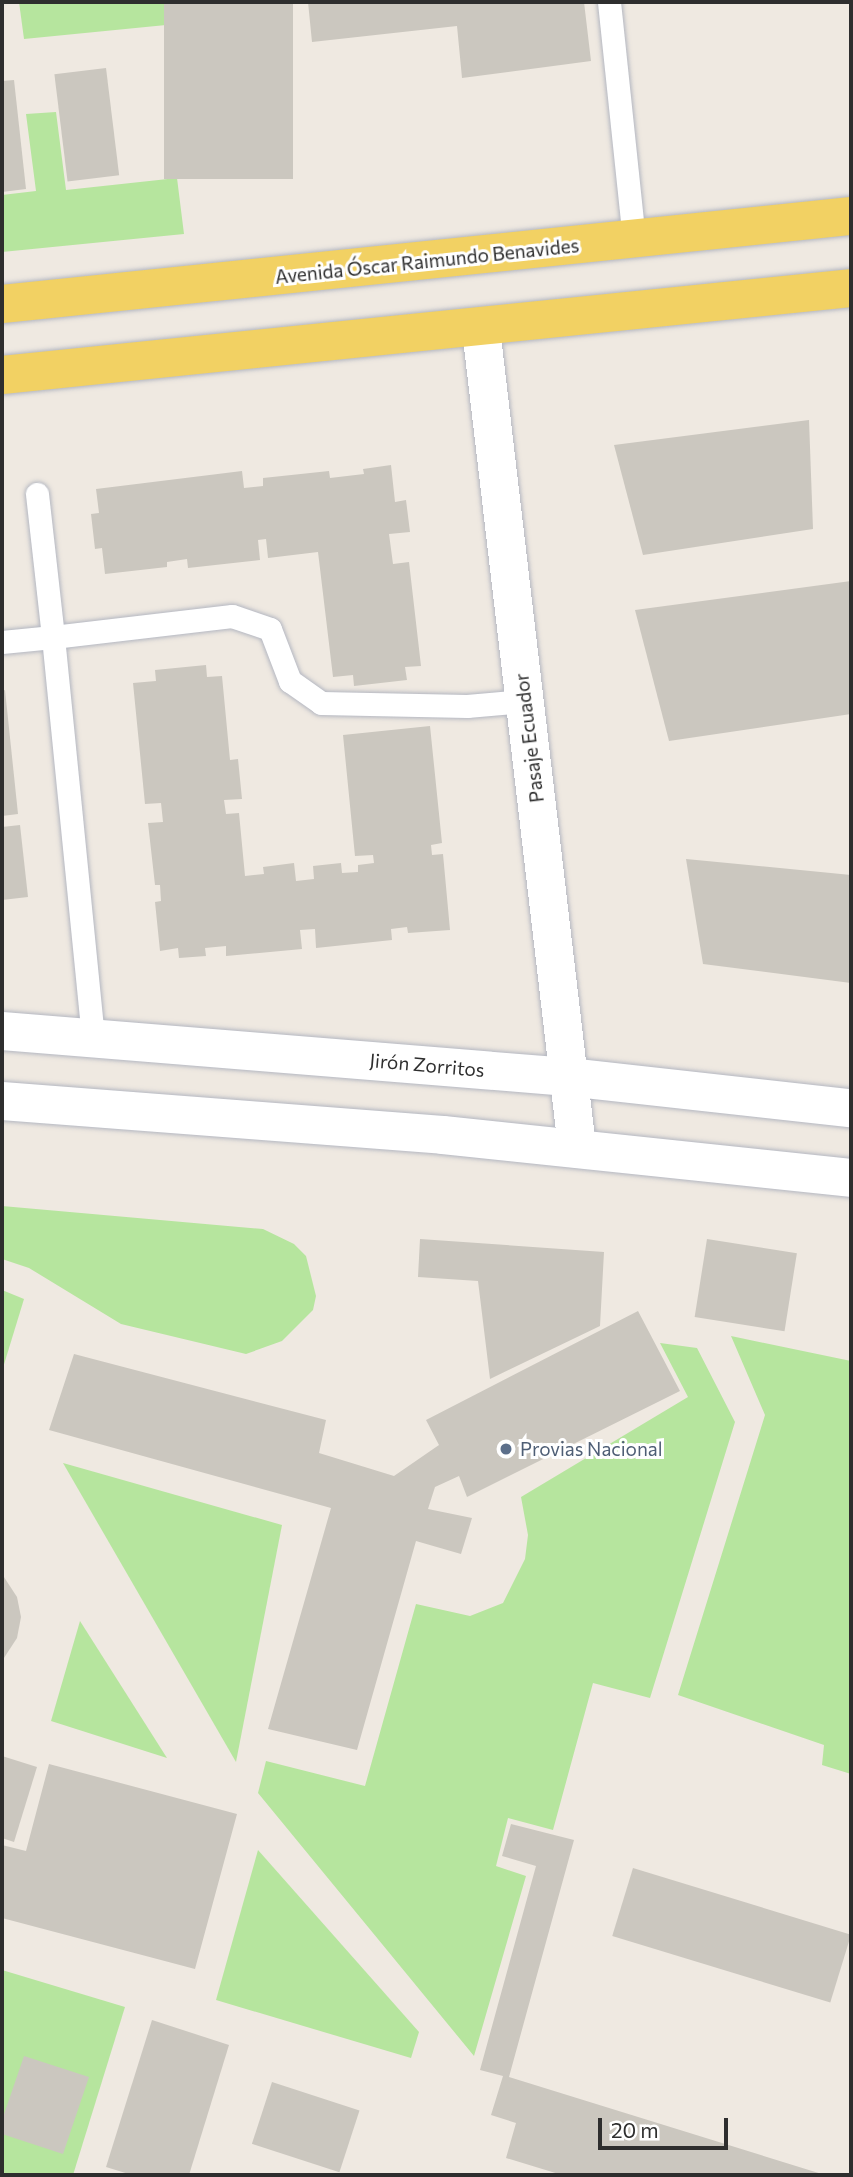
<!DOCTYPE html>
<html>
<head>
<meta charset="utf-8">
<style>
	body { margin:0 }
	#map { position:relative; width:853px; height:2177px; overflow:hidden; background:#efe9e1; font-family:Commissioner,sans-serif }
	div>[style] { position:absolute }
	.green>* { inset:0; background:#b6e59e }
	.building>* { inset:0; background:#cbc7bf; transform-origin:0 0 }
	.roads { filter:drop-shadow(0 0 2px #b4b7c1) drop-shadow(0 0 2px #b4b7c1) }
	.lane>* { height:23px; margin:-11.5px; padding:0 11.5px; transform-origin:11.5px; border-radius:11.5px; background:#fff }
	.street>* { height:38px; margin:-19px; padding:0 19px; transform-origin:19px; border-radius:19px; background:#fff }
	.secondary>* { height:38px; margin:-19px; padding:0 19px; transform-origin:19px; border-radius:19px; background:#fff }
	.primary>* { height:38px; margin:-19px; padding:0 19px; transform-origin:19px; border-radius:19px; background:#f2d163 }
	.dots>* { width:19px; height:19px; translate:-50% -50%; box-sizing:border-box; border:4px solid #fff; border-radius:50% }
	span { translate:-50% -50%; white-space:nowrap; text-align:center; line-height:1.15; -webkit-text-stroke:6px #fff; paint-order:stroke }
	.street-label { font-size:19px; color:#2e2e2e }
	.service-label { font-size:19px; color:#4e5e75 }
	.left { translate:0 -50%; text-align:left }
	.frame { position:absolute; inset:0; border:4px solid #2e2e2e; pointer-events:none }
	.scale { position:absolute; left:598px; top:2118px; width:130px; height:32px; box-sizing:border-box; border:4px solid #2e2e2e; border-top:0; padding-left:9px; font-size:21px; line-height:24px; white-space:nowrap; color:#2e2e2e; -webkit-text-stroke:5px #fff; paint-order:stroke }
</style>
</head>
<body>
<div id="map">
	<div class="green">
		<i style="clip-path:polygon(19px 2px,164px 2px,166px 25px,24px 39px)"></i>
		<i style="clip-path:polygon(56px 112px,66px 190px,177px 178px,184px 234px,2px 252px,2px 195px,36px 191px,26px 114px)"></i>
		<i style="clip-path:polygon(2px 1206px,263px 1229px,294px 1244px,306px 1256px,316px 1296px,313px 1310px,282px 1341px,246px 1354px,121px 1324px,29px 1268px,2px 1259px)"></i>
		<i style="clip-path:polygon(2px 1290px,24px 1299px,2px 1371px)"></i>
		<i style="clip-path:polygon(731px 1336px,851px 1361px,851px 1774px,822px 1765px,824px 1745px,678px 1695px,765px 1415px)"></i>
		<i style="clip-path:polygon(660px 1343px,697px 1348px,735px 1422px,650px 1698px,593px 1683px,553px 1830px,508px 1818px,496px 1866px,526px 1876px,474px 2056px,258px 1793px,266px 1761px,365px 1786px,416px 1604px,470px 1616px,503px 1603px,525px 1559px,528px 1535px,521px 1497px,688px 1397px)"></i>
		<i style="clip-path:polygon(63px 1463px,282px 1525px,236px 1762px)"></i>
		<i style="clip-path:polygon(80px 1621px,167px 1758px,51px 1721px)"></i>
		<i style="clip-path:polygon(258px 1850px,419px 2032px,411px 2058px,216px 2000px)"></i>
		<i style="clip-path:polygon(2px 1970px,125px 2007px,73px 2175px,2px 2175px)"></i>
	</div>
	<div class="building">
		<i style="left:164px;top:2px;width:129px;height:177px"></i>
		<i style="clip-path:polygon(308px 2px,584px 2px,591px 61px,462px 78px,457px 26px,312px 42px)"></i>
		<i style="left:106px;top:68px;width:108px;height:52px;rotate:83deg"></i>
		<i style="clip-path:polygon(14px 80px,26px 189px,2px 192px,2px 81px)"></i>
		<i style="clip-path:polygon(809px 420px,813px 529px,643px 555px,614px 445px)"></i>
		<i style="clip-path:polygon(391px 465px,395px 502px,406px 500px,410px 532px,389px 534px,393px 564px,409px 562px,421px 666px,405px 667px,407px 680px,354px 686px,353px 675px,333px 677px,318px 552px,268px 558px,266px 539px,258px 540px,260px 560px,188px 568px,187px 559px,167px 562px,167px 567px,105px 574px,102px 548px,95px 549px,91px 514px,99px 513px,96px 489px,242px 471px,244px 488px,263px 486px,263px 478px,329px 471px,330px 478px,364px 474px,363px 469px)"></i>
		<i style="clip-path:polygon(851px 581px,851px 714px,669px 741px,635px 610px)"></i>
		<i style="clip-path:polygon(206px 665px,207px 677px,222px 676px,230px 760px,238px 759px,242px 799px,224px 800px,226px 814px,239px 813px,245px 876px,264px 874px,263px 867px,294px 863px,296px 881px,314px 879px,313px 866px,341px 863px,342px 873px,358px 872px,358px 865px,374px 863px,373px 855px,355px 856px,343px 735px,430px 726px,442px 843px,431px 845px,432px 855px,443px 854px,450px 930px,408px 933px,407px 927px,391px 929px,392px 940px,316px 948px,315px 929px,300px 930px,302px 949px,226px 956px,226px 946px,205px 948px,206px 956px,179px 958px,178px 948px,160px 951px,155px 902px,161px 901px,160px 885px,155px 885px,148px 823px,163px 822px,161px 803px,145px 804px,133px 683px,156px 681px,155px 670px)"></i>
		<i style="clip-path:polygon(5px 690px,18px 814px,2px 816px,2px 691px)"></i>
		<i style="clip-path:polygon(20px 825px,28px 897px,2px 900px,2px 827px)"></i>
		<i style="clip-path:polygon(686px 859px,851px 875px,851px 983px,703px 964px)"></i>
		<i style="clip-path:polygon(420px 1239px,604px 1252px,600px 1326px,490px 1379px,478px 1281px,418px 1277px)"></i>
		<i style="left:707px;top:1239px;width:91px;height:79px;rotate:9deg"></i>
		<i style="clip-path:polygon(638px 1311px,680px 1391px,467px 1497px,459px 1476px,435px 1487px,428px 1509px,472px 1518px,461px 1554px,416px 1541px,357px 1750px,268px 1729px,331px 1508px,49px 1430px,74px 1354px,326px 1420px,319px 1453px,394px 1476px,439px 1445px,426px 1420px)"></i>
		<i style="clip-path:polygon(2px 1574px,17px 1597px,21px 1617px,17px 1638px,2px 1661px)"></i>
		<i style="clip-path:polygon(2px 1756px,37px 1767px,14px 1842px,2px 1838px)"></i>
		<i style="clip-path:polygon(49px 1764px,237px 1814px,195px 1969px,2px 1918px,2px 1845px,26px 1851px)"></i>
		<i style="clip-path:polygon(511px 1824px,574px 1840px,509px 2077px,825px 2175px,562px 2175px,506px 2158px,516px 2123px,491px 2115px,503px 2076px,480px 2070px,536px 1866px,502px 1856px)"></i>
		<i style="left:633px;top:1868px;width:228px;height:71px;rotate:17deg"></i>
		<i style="clip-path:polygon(152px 2020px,229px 2045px,189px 2175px,132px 2175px,106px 2167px)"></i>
		<i style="clip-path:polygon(24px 2056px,89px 2077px,63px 2154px,2px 2134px,2px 2120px)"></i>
		<i style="left:272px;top:2082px;width:92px;height:65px;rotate:18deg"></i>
	</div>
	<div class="roads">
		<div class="lane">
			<i style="left:609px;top:2px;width:239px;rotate:84deg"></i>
			<i style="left:37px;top:494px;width:144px;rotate:83.6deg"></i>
			<i style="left:53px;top:637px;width:180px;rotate:-6.7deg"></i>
			<i style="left:232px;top:616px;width:40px;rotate:18.9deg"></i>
			<i style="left:270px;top:629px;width:56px;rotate:69deg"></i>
			<i style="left:290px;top:681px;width:38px;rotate:35deg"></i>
			<i style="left:321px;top:703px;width:146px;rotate:1.2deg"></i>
			<i style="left:467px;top:706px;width:57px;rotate:-5deg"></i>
			<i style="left:2px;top:642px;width:51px;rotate:-5.6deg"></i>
			<i style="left:53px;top:637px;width:401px;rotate:84.3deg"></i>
		</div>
		<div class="street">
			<i style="left:481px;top:329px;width:825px;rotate:83.31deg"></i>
		</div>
		<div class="secondary">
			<i style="left:2px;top:1031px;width:568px;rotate:4.65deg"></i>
			<i style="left:568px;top:1077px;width:285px;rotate:6.3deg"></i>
			<i style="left:2px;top:1101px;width:442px;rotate:4.4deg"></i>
			<i style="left:443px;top:1135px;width:410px;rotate:6deg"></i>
		</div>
		<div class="primary">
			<i style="left:2px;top:304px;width:854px;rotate:-5.92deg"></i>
			<i style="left:2px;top:375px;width:853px;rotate:-5.85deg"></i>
		</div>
	</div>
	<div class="dots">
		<i style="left:506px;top:1449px;background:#5c6f8a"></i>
	</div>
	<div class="street-label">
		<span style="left:427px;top:261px;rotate:-6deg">Avenida Óscar Raimundo Benavides</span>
		<span style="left:529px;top:738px;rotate:-97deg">Pasaje Ecuador</span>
		<span style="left:427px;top:1065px;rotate:5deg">Jirón Zorritos</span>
	</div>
	<div class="service-label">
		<span class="left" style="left:520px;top:1449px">Provias Nacional</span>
	</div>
	<div class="frame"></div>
	<div class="scale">20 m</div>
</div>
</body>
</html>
